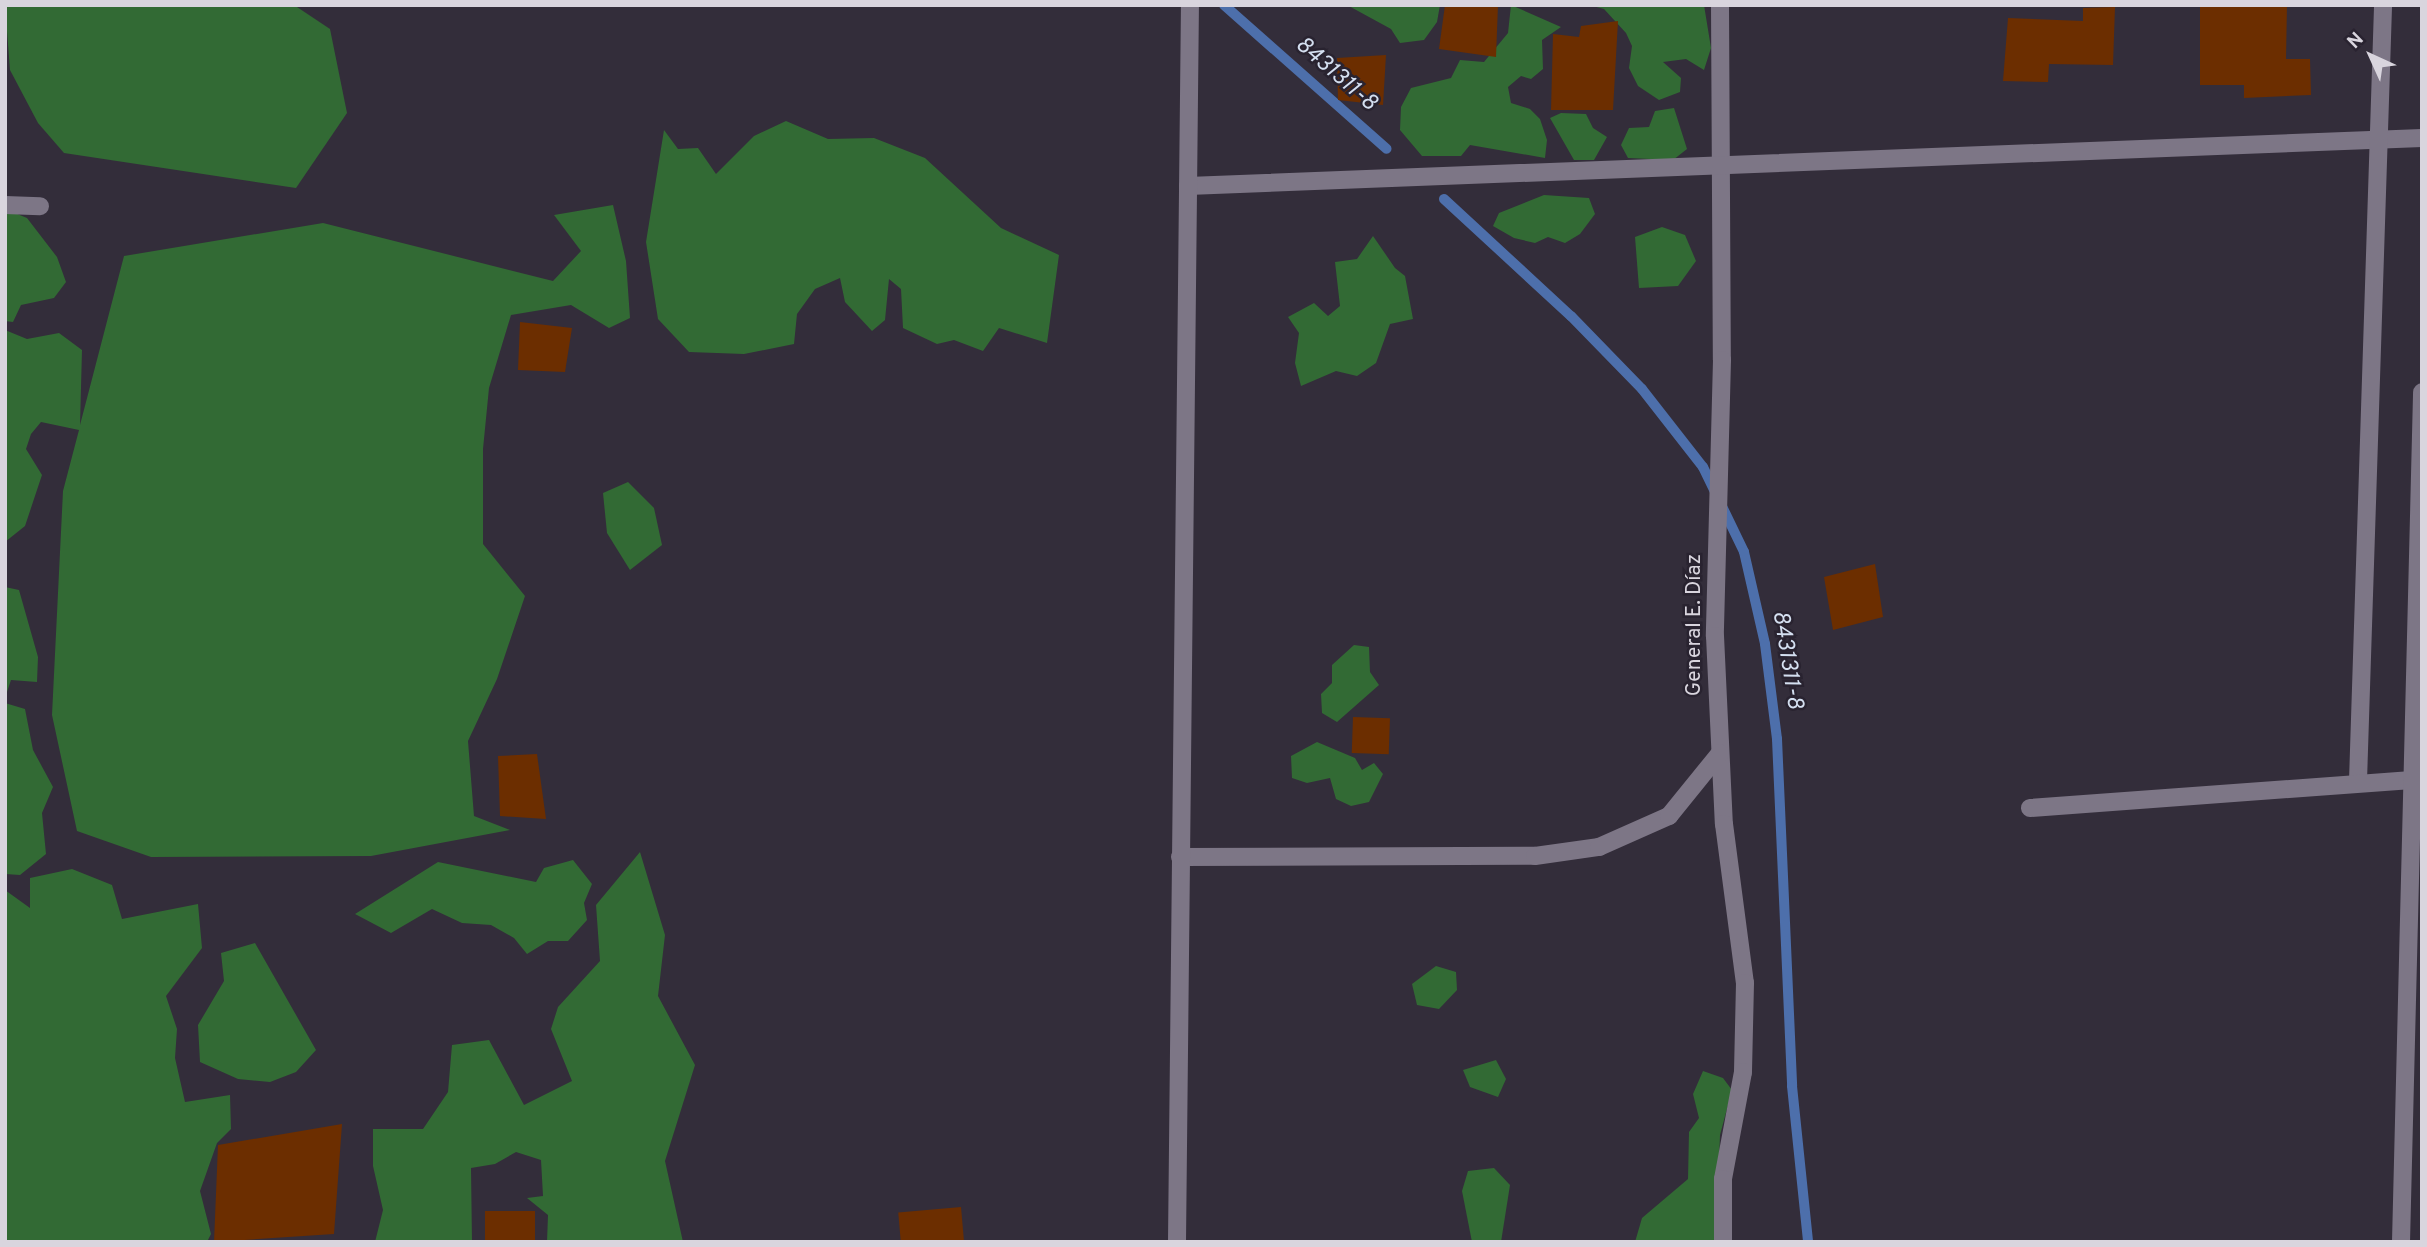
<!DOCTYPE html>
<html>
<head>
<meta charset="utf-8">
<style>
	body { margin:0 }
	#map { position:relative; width:2427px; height:1247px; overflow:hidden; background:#332d3a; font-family:Overpass,sans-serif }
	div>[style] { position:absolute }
	.forest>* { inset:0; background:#326a34 }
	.stream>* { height:10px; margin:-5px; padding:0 5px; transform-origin:5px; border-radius:5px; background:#4d6fab }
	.building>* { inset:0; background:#6c2e00; transform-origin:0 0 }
	.street>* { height:18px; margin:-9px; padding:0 9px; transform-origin:9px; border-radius:9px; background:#7d7686 }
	span { translate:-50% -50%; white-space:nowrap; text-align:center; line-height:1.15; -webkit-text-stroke:5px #292330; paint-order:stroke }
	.street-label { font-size:21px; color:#d9d5de }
	.water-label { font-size:23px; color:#d4dff0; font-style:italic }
	.frame { position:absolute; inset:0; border:7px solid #d9d5de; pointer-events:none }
	.north { position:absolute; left:2336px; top:21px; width:70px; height:70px; -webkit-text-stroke:5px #292330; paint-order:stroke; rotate:315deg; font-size:19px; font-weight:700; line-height:28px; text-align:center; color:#d9d5de }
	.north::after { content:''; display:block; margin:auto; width:24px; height:32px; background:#d9d5de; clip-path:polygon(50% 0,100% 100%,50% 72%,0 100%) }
</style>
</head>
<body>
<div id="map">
	<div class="forest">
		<i style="clip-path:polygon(5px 5px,294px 5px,330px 29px,347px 113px,296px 188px,64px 153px,38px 123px,10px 70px)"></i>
		<i style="clip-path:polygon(1347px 5px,1440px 5px,1437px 22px,1424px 40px,1400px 43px,1391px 29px)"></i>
		<i style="clip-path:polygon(1511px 5px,1561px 27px,1542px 40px,1543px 69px,1531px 79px,1521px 76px,1508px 87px,1511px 103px,1530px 109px,1540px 119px,1547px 140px,1545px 158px,1470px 145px,1461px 156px,1422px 156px,1400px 130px,1401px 107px,1411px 88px,1451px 78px,1460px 60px,1484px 62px,1508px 33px)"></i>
		<i style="clip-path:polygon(1589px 5px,1704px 5px,1711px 48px,1704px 70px,1686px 59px,1663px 62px,1681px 78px,1680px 92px,1659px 100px,1638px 86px,1629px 68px,1632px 46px,1626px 33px,1604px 9px)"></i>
		<i style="clip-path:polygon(1674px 108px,1687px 149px,1673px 160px,1628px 158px,1621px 145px,1629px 128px,1649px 127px,1655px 111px)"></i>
		<i style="clip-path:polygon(1561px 113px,1586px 114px,1593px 128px,1607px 137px,1594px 160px,1574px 160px,1550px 118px)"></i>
		<i style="clip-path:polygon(786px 121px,828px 139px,874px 138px,925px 158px,1001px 228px,1059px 255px,1047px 343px,999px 328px,983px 351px,954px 340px,937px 344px,903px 328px,901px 289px,889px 279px,885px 320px,872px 331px,845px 302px,840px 278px,815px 289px,797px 314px,794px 344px,744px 354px,689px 352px,658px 319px,646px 242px,664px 130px,678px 149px,698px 148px,716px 174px,754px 136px)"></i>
		<i style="clip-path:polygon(1544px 195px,1589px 198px,1595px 214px,1580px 234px,1565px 243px,1548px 237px,1535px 243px,1514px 238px,1493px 226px,1499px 213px)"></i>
		<i style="clip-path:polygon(613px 205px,626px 261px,630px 318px,609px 328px,571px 305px,511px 315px,489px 388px,483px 449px,483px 544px,525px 596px,497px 679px,468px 741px,474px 816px,510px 830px,371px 856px,151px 857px,77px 831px,52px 715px,63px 491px,79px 430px,41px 422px,31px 434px,26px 449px,42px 475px,25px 526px,5px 542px,5px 330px,27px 339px,59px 333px,82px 350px,80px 425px,124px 256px,323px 223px,553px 281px,581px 251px,554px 215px)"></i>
		<i style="clip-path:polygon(10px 211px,27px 218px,57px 257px,66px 282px,54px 298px,21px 305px,13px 322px,5px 321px,5px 213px)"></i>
		<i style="clip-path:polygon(1662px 227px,1685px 235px,1696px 261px,1678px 286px,1639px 288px,1635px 237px)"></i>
		<i style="clip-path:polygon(1373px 236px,1395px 268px,1405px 276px,1413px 319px,1390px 324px,1376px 363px,1357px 376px,1336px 371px,1301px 386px,1295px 363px,1299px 333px,1288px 317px,1314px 303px,1328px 316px,1340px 306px,1335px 262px,1357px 259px)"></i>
		<i style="clip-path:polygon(628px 482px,654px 508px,662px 545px,630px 570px,607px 533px,603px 493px)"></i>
		<i style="clip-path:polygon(5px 587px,19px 590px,38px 657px,37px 682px,11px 680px,5px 698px)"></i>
		<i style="clip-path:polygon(1354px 645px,1369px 647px,1370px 672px,1379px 685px,1337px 722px,1322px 713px,1321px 694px,1332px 683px,1332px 665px)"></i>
		<i style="clip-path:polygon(5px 703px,25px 709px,33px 750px,53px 787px,42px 813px,46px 854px,20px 875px,5px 874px)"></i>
		<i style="clip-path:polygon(1317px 742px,1355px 758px,1362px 770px,1374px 763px,1383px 774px,1369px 802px,1351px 806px,1336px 799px,1330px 778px,1307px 783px,1292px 778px,1291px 756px)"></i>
		<i style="clip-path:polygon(640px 852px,665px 935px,658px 996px,695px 1065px,665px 1161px,683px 1242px,547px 1242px,548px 1215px,527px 1198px,543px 1196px,541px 1160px,516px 1152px,495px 1164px,471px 1168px,472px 1242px,375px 1242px,383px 1210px,373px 1166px,373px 1129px,423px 1129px,448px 1092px,452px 1045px,489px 1040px,524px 1105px,572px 1081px,551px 1029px,558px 1007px,600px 961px,596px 905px)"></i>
		<i style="clip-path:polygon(573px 860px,592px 884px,584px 903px,587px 920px,568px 941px,548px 941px,527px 954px,514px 938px,491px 925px,462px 923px,432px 909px,391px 933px,355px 914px,438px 862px,536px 882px,544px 868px)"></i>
		<i style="clip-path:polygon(72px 869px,112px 885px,122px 919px,198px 904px,202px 948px,166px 996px,177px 1029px,175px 1058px,185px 1102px,230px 1095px,231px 1129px,217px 1143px,200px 1191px,211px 1234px,207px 1242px,5px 1242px,5px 890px,30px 908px,30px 878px)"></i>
		<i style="clip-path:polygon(255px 943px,316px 1050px,296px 1072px,270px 1082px,238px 1079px,200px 1062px,198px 1025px,224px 981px,221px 953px)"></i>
		<i style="clip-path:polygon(1436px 966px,1456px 972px,1457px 990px,1439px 1009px,1417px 1005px,1412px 984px)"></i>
		<i style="clip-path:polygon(1496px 1060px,1506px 1079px,1498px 1097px,1470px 1087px,1463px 1070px)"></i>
		<i style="clip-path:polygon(1703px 1071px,1723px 1078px,1732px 1090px,1720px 1135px,1716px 1242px,1635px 1242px,1642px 1218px,1688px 1179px,1689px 1132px,1699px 1118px,1693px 1094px)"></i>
		<i style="clip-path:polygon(1494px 1168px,1510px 1185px,1501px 1242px,1472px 1242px,1462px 1191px,1468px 1171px)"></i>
	</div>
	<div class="stream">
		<i style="left:1224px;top:5px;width:217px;rotate:41.5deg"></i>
		<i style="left:1444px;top:199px;width:173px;rotate:42.7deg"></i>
		<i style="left:1571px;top:316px;width:102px;rotate:45.8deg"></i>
		<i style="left:1642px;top:389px;width:99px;rotate:52deg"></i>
		<i style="left:1703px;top:467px;width:94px;rotate:64.2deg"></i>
		<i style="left:1744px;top:552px;width:94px;rotate:77.1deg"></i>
		<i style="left:1765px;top:644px;width:96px;rotate:82.8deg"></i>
		<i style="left:1777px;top:739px;width:347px;rotate:87.5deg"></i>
		<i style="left:1792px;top:1086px;width:157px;rotate:84.1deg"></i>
	</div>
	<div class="building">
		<i style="clip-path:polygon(1445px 5px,1498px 5px,1496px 57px,1439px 49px)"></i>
		<i style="clip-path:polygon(2287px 5px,2286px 59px,2310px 59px,2311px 95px,2244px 98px,2244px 85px,2200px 85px,2200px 7px)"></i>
		<i style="clip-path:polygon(2115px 7px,2113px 65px,2049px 64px,2048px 82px,2003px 81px,2008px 18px,2083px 21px,2083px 8px)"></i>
		<i style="clip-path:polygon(1618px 21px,1613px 110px,1551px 110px,1553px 34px,1579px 37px,1581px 26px)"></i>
		<i style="clip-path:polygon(1386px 55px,1383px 105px,1338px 100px,1337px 58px)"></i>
		<i style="clip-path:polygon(520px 322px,572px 328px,565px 372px,518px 370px)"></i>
		<i style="clip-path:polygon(1875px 564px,1883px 617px,1833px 630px,1824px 577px)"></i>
		<i style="left:1353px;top:717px;width:37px;height:36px;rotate:2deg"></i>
		<i style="clip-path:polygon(537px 754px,546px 819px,500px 816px,498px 756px)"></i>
		<i style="clip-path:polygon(342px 1124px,334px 1234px,214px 1242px,218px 1145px)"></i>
		<i style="left:961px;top:1207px;width:35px;height:63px;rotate:85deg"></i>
		<i style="left:485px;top:1211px;width:50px;height:31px"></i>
	</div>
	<div class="street">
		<i style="left:1720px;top:5px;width:355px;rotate:89.7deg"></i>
		<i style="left:1722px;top:360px;width:276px;rotate:91.5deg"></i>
		<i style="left:1715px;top:636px;width:188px;rotate:87.3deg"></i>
		<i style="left:1724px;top:824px;width:160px;rotate:82.5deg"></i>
		<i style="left:1745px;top:983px;width:89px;rotate:91.3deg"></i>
		<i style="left:1743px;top:1072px;width:109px;rotate:100.6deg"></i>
		<i style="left:1723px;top:1179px;width:63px;rotate:90deg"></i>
		<i style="left:1188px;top:186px;width:1235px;rotate:-2.23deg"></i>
		<i style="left:5px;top:205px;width:35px;rotate:2deg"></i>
		<i style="left:2358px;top:781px;width:776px;rotate:-88.15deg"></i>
		<i style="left:2030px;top:808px;width:393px;rotate:-4.2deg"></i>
		<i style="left:1180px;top:857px;width:355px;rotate:-0.2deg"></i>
		<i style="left:1535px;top:856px;width:65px;rotate:-8deg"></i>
		<i style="left:1599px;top:847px;width:77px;rotate:-23.9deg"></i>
		<i style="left:1669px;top:816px;width:81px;rotate:-51deg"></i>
		<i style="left:1177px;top:1242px;width:1237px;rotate:-89.4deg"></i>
		<i style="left:2401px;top:1242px;width:850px;rotate:-88.58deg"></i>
	</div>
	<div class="street-label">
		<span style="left:1695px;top:625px;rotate:-90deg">General E. Díaz</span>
	</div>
	<div class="water-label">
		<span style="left:1335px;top:75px;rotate:41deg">8431311-8</span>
		<span style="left:1786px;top:660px;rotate:81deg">8431311-8</span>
	</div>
	<div class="frame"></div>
	<div class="north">N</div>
</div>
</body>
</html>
